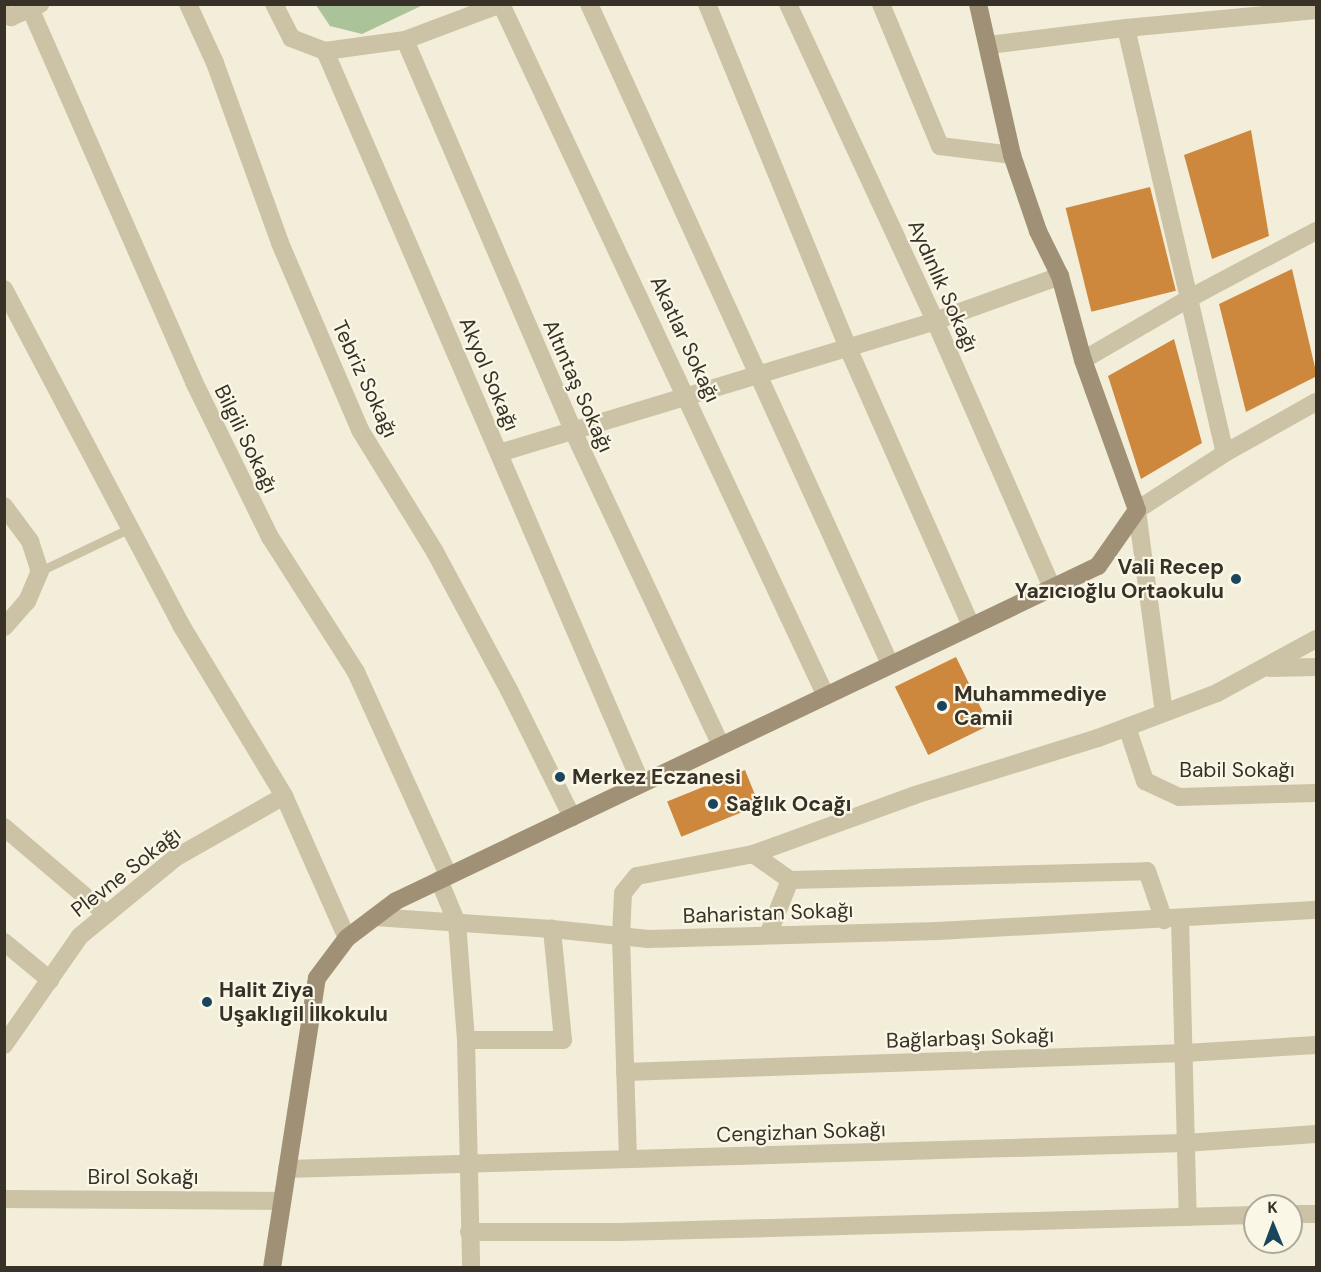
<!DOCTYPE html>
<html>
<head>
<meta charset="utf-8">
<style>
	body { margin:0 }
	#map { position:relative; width:1321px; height:1272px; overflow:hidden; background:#f3eeda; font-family:"DM Sans",sans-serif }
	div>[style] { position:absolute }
	.green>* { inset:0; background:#aac399 }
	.building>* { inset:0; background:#ce883d; transform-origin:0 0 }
	.lane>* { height:9px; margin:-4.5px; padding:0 4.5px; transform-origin:4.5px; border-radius:4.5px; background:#ccc2a5 }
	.street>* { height:18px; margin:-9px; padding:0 9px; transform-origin:9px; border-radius:9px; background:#ccc2a5 }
	.secondary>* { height:18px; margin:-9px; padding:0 9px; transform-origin:9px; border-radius:9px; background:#a09176 }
	.dots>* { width:16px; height:16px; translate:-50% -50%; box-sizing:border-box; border:3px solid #fbf7e7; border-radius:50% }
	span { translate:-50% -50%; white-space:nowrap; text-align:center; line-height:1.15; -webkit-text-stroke:4.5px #fbf7e7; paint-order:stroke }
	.street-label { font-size:21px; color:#373127 }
	.poi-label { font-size:21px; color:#373127; font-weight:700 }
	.right { translate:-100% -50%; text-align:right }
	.left { translate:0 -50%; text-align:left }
	.frame { position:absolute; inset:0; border:6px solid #373127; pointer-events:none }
	.north { position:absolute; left:1243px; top:1194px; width:60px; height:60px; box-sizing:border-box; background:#fbf7e7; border:2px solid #ada89a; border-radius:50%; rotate:359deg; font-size:16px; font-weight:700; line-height:24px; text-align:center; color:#373127 }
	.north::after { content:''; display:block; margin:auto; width:21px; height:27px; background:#1a455c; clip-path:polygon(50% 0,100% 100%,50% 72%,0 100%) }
</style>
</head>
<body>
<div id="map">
	<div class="green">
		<i style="clip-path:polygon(316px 5px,423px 5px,362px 34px,330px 26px)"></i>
	</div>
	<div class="building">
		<i style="clip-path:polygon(1251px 130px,1269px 236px,1212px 259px,1184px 155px)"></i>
		<i style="left:1150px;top:187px;width:107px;height:87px;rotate:76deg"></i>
		<i style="clip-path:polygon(1292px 269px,1317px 376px,1246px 412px,1219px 304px)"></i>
		<i style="clip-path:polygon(1174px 339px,1202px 443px,1141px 479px,1108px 376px)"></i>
		<i style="left:956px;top:657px;width:76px;height:68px;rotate:64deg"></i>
		<i style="left:745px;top:770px;width:38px;height:84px;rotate:68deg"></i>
	</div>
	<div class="lane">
		<i style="left:40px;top:571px;width:100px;rotate:-25.5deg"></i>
	</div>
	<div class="street">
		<i style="left:188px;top:4px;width:65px;rotate:65.4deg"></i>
		<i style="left:215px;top:63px;width:191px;rotate:70.1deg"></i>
		<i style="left:280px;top:243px;width:203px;rotate:66.8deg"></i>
		<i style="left:360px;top:430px;width:143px;rotate:58.4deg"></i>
		<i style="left:435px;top:552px;width:159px;rotate:61.8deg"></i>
		<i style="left:510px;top:692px;width:140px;rotate:63.6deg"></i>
		<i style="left:274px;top:4px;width:38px;rotate:63deg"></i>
		<i style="left:291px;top:38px;width:36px;rotate:21deg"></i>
		<i style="left:325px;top:51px;width:797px;rotate:66.65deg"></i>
		<i style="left:501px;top:4px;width:762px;rotate:64.85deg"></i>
		<i style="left:589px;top:4px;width:725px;rotate:65.48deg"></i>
		<i style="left:707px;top:4px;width:372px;rotate:67.7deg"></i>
		<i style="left:848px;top:348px;width:304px;rotate:66.1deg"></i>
		<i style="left:788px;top:4px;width:349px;rotate:65.1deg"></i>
		<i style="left:935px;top:321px;width:292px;rotate:66.3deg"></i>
		<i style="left:881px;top:4px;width:154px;rotate:67.4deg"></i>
		<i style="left:940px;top:146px;width:73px;rotate:7.1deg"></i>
		<i style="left:30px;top:8px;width:408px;rotate:66.3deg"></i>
		<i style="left:194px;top:382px;width:173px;rotate:63.9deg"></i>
		<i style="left:270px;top:537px;width:160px;rotate:57.5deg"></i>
		<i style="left:356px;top:672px;width:223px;rotate:65.6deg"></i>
		<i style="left:4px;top:12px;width:9px;rotate:36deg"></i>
		<i style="left:11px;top:17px;width:32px;rotate:-24deg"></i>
		<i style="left:1126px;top:28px;width:436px;rotate:76.9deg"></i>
		<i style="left:405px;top:40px;width:426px;rotate:66.7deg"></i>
		<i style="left:573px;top:431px;width:347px;rotate:64.8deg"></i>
		<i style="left:989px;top:45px;width:138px;rotate:-7.1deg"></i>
		<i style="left:1126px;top:28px;width:191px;rotate:-5.4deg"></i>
		<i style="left:325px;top:51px;width:81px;rotate:-7.8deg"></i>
		<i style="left:405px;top:40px;width:103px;rotate:-20.6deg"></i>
		<i style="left:4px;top:289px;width:380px;rotate:62.2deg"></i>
		<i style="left:181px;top:625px;width:200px;rotate:58.9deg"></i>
		<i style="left:284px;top:796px;width:155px;rotate:66.1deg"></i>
		<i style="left:1083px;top:360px;width:124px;rotate:-30.1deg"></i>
		<i style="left:1190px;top:298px;width:143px;rotate:-28deg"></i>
		<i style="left:499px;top:453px;width:456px;rotate:-16.8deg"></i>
		<i style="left:935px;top:321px;width:133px;rotate:-19.8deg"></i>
		<i style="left:4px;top:506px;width:44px;rotate:53.4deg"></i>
		<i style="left:30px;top:541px;width:32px;rotate:72deg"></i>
		<i style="left:40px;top:571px;width:33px;rotate:113deg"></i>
		<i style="left:27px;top:601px;width:35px;rotate:131deg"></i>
		<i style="left:1270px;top:668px;width:46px;rotate:-1.2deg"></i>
		<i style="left:1164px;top:713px;width:205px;rotate:-97.6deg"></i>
		<i style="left:1137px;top:510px;width:105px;rotate:-32.9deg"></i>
		<i style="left:1225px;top:453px;width:104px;rotate:-29.3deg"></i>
		<i style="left:1127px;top:727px;width:57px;rotate:71.6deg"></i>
		<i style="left:1145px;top:781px;width:38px;rotate:25deg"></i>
		<i style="left:1179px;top:797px;width:137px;rotate:-1.7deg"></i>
		<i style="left:4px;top:827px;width:134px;rotate:40.5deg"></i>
		<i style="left:753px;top:854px;width:45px;rotate:35.1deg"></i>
		<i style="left:790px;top:880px;width:357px;rotate:-1.4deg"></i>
		<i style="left:1147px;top:871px;width:52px;rotate:70.9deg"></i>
		<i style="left:439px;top:880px;width:47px;rotate:67.3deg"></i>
		<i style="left:457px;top:923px;width:117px;rotate:85.6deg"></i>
		<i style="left:466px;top:1040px;width:228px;rotate:88.7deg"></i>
		<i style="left:375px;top:917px;width:177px;rotate:3.9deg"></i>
		<i style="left:552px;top:929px;width:97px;rotate:5.9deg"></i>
		<i style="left:648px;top:939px;width:290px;rotate:-1.6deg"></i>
		<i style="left:938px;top:931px;width:379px;rotate:-3.2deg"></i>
		<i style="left:1180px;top:919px;width:298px;rotate:88.5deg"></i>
		<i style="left:768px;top:935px;width:59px;rotate:-68.2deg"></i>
		<i style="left:4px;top:942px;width:60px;rotate:39.6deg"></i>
		<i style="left:466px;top:1040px;width:97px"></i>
		<i style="left:563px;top:1040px;width:112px;rotate:-95.7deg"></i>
		<i style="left:4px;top:1045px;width:133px;rotate:-55.1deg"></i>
		<i style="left:80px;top:936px;width:123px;rotate:-39.4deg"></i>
		<i style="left:175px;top:858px;width:125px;rotate:-29.6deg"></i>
		<i style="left:625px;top:1072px;width:560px;rotate:-1.94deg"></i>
		<i style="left:1185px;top:1053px;width:131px;rotate:-3.5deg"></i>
		<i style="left:628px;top:1159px;width:222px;rotate:-91.8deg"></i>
		<i style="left:621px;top:937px;width:44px;rotate:-87.4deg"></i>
		<i style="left:623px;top:893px;width:22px;rotate:-51deg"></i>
		<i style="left:637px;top:876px;width:118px;rotate:-10.7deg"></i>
		<i style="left:753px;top:854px;width:172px;rotate:-20deg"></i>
		<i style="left:915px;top:795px;width:192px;rotate:-17.3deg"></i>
		<i style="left:1098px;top:738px;width:127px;rotate:-20.7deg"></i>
		<i style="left:1217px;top:693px;width:113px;rotate:-28.6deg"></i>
		<i style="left:287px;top:1169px;width:898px;rotate:-1.66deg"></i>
		<i style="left:1185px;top:1143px;width:131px;rotate:-3.9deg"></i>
		<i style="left:4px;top:1199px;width:278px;rotate:0.4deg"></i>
		<i style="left:1291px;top:1214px;width:25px"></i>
		<i style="left:469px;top:1232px;width:150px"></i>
		<i style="left:619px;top:1232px;width:636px;rotate:-1.53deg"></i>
	</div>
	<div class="secondary">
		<i style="left:272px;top:1268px;width:293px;rotate:-81.2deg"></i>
		<i style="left:317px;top:978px;width:50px;rotate:-53.1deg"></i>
		<i style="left:347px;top:938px;width:61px;rotate:-37.1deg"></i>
		<i style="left:396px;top:901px;width:778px;rotate:-25.51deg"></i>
		<i style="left:1098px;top:566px;width:68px;rotate:-55.1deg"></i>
		<i style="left:1137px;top:510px;width:159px;rotate:-109.8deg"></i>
		<i style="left:1083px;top:360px;width:87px;rotate:-105.3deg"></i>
		<i style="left:1060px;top:276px;width:50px;rotate:-116.1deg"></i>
		<i style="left:1038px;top:231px;width:80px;rotate:-108.9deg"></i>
		<i style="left:1012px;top:155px;width:155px;rotate:-102.7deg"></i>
	</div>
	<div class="dots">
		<i style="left:1236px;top:579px;background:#1a455c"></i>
		<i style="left:942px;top:706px;background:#1a455c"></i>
		<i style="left:560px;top:777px;background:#1a455c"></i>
		<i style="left:713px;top:804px;background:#1a455c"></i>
		<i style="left:207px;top:1002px;background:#1a455c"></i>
	</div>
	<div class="street-label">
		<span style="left:943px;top:286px;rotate:66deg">Aydınlık Sokağı</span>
		<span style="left:685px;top:339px;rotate:65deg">Akatlar Sokağı</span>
		<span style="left:489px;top:374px;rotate:67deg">Akyol Sokağı</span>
		<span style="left:365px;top:379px;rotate:65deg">Tebriz Sokağı</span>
		<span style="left:578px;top:386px;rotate:66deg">Altıntaş Sokağı</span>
		<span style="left:246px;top:439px;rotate:64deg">Bilgili Sokağı</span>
		<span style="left:1237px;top:770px">Babil Sokağı</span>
		<span style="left:126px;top:872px;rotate:-38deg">Plevne Sokağı</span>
		<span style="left:768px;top:913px;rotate:-2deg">Baharistan Sokağı</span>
		<span style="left:970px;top:1038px;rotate:-2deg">Bağlarbaşı Sokağı</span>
		<span style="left:801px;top:1132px;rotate:-2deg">Cengizhan Sokağı</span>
		<span style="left:143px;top:1177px">Birol Sokağı</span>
	</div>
	<div class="poi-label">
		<span class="right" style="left:1224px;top:579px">Vali Recep<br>Yazıcıoğlu Ortaokulu</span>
		<span class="left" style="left:954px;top:706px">Muhammediye<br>Camii</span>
		<span class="left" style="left:572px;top:777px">Merkez Eczanesi</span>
		<span class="left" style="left:726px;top:804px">Sağlık Ocağı</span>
		<span class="left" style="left:219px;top:1002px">Halit Ziya<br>Uşaklıgil İlkokulu</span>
	</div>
	<div class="frame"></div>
	<div class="north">K</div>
</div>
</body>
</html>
